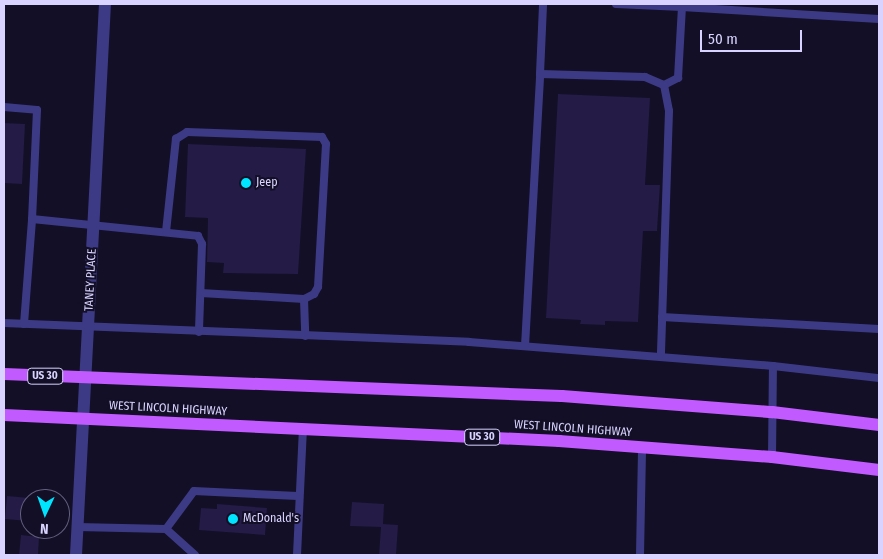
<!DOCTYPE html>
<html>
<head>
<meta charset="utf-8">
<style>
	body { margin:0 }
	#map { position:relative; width:883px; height:559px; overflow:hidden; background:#130f26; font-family:"Fira Sans Condensed",sans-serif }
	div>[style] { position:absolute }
	.building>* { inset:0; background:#241b47; transform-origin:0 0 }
	.service>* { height:8px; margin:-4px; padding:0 4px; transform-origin:4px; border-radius:4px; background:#3d3a85 }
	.minor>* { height:12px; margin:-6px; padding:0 6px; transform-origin:6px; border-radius:6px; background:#3d3a85 }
	.primary>* { height:12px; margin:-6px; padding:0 6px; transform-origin:6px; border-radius:6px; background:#c25bff }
	.dots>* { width:14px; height:14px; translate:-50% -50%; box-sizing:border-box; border:2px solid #130f26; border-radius:50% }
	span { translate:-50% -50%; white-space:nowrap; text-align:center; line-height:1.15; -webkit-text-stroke:4px #130f26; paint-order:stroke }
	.shield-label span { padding:1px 4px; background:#130f26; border:1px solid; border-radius:4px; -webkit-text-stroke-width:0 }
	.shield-label { font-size:11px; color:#d9d4ff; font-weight:700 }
	.poi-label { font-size:12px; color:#d9d4ff }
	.left { translate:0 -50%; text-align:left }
	.street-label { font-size:12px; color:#d9d4ff }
	.frame { position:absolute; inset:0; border:5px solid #d9d4ff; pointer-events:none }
	.north { position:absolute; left:20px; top:489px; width:50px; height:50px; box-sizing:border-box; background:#130f26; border:1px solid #625e7d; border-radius:50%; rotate:183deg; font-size:14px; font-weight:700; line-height:20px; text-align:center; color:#d9d4ff }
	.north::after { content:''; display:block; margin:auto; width:18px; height:22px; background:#00e5ff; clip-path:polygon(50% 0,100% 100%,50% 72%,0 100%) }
	.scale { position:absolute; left:700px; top:30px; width:102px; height:22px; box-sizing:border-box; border:2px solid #d9d4ff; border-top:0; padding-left:6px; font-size:15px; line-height:18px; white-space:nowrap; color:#d9d4ff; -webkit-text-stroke:4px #130f26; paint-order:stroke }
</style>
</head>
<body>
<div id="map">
	<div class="building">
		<i style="clip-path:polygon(558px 94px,650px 98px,645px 185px,660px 185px,657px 231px,643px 231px,638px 322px,605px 321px,605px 325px,580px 324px,581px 320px,546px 318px)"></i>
		<i style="clip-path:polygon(4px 123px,25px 124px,22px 184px,4px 183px)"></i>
		<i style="clip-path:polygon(188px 144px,306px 149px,298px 274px,223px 273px,224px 263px,207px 262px,208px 218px,185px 217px)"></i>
		<i style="left:7px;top:496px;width:23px;height:23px;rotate:5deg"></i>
		<i style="clip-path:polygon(352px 502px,384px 504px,383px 524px,398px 525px,396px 555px,379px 555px,381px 527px,350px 526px)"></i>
		<i style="clip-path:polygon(217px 504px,267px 508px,265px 535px,199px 530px,201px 508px,217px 509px)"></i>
		<i style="clip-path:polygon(21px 535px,39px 537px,38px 555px,19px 555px)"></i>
	</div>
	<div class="service">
		<i style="left:616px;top:4px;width:66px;rotate:2.6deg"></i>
		<i style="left:540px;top:74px;width:70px;rotate:-87.5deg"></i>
		<i style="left:664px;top:85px;width:16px;rotate:-27deg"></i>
		<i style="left:678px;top:78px;width:71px;rotate:-86.8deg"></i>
		<i style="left:682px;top:7px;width:197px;rotate:3.5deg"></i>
		<i style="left:4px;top:107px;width:33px;rotate:5deg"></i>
		<i style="left:37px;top:110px;width:109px;rotate:92.6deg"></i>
		<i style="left:32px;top:219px;width:167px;rotate:5.8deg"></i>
		<i style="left:198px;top:236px;width:9px;rotate:63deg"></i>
		<i style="left:202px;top:244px;width:88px;rotate:92deg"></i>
		<i style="left:166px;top:232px;width:94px;rotate:-83.9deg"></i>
		<i style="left:176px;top:139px;width:13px;rotate:-32deg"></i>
		<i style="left:187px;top:132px;width:135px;rotate:2.1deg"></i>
		<i style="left:322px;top:137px;width:8px;rotate:60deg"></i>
		<i style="left:326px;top:144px;width:143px;rotate:93.2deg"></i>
		<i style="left:318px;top:287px;width:8px;rotate:120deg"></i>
		<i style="left:314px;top:294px;width:11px;rotate:153deg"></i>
		<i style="left:201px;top:293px;width:103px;rotate:3.3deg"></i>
		<i style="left:304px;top:299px;width:37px;rotate:88deg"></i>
		<i style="left:662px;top:317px;width:217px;rotate:3.2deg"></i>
		<i style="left:4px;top:323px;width:465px;rotate:2.3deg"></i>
		<i style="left:469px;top:342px;width:305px;rotate:4.5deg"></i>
		<i style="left:773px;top:366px;width:107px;rotate:6.5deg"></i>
		<i style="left:24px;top:324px;width:105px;rotate:-85.6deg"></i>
		<i style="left:525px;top:346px;width:272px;rotate:-86.8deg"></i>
		<i style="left:540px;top:74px;width:105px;rotate:1.6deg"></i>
		<i style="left:645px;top:77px;width:21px;rotate:23deg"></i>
		<i style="left:664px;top:85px;width:26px;rotate:79deg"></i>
		<i style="left:669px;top:111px;width:246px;rotate:91.9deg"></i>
		<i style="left:772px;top:457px;width:91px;rotate:-89.4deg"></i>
		<i style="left:78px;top:527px;width:88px;rotate:1.3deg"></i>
		<i style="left:166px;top:529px;width:39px;rotate:42deg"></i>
		<i style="left:166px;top:529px;width:47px;rotate:-53.6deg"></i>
		<i style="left:194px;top:491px;width:104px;rotate:2.8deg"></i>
		<i style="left:297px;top:555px;width:126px;rotate:-87.3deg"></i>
		<i style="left:640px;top:555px;width:108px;rotate:-88.9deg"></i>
	</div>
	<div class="minor">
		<i style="left:76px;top:555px;width:552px;rotate:-86.99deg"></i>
	</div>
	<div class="primary">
		<i style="left:4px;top:374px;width:558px;rotate:2.26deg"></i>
		<i style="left:562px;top:396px;width:211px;rotate:4.4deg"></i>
		<i style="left:772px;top:412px;width:108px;rotate:6.9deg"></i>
		<i style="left:4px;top:415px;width:556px;rotate:2.68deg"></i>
		<i style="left:559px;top:441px;width:214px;rotate:4.3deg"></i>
		<i style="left:772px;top:457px;width:108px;rotate:6.9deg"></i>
	</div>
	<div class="dots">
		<i style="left:246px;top:183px;background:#00e5ff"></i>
		<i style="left:233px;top:519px;background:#00e5ff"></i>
	</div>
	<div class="shield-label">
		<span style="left:45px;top:376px">US 30</span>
		<span style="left:482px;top:437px">US 30</span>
	</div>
	<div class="poi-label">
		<span class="left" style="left:256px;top:183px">Jeep</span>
		<span class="left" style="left:243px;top:519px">McDonald's</span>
	</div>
	<div class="street-label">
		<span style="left:91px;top:280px;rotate:-87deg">TANEY PLACE</span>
		<span style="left:168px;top:409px;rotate:3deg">WEST LINCOLN HIGHWAY</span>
		<span style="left:573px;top:429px;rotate:4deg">WEST LINCOLN HIGHWAY</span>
	</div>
	<div class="frame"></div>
	<div class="north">N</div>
	<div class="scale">50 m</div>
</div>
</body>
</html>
